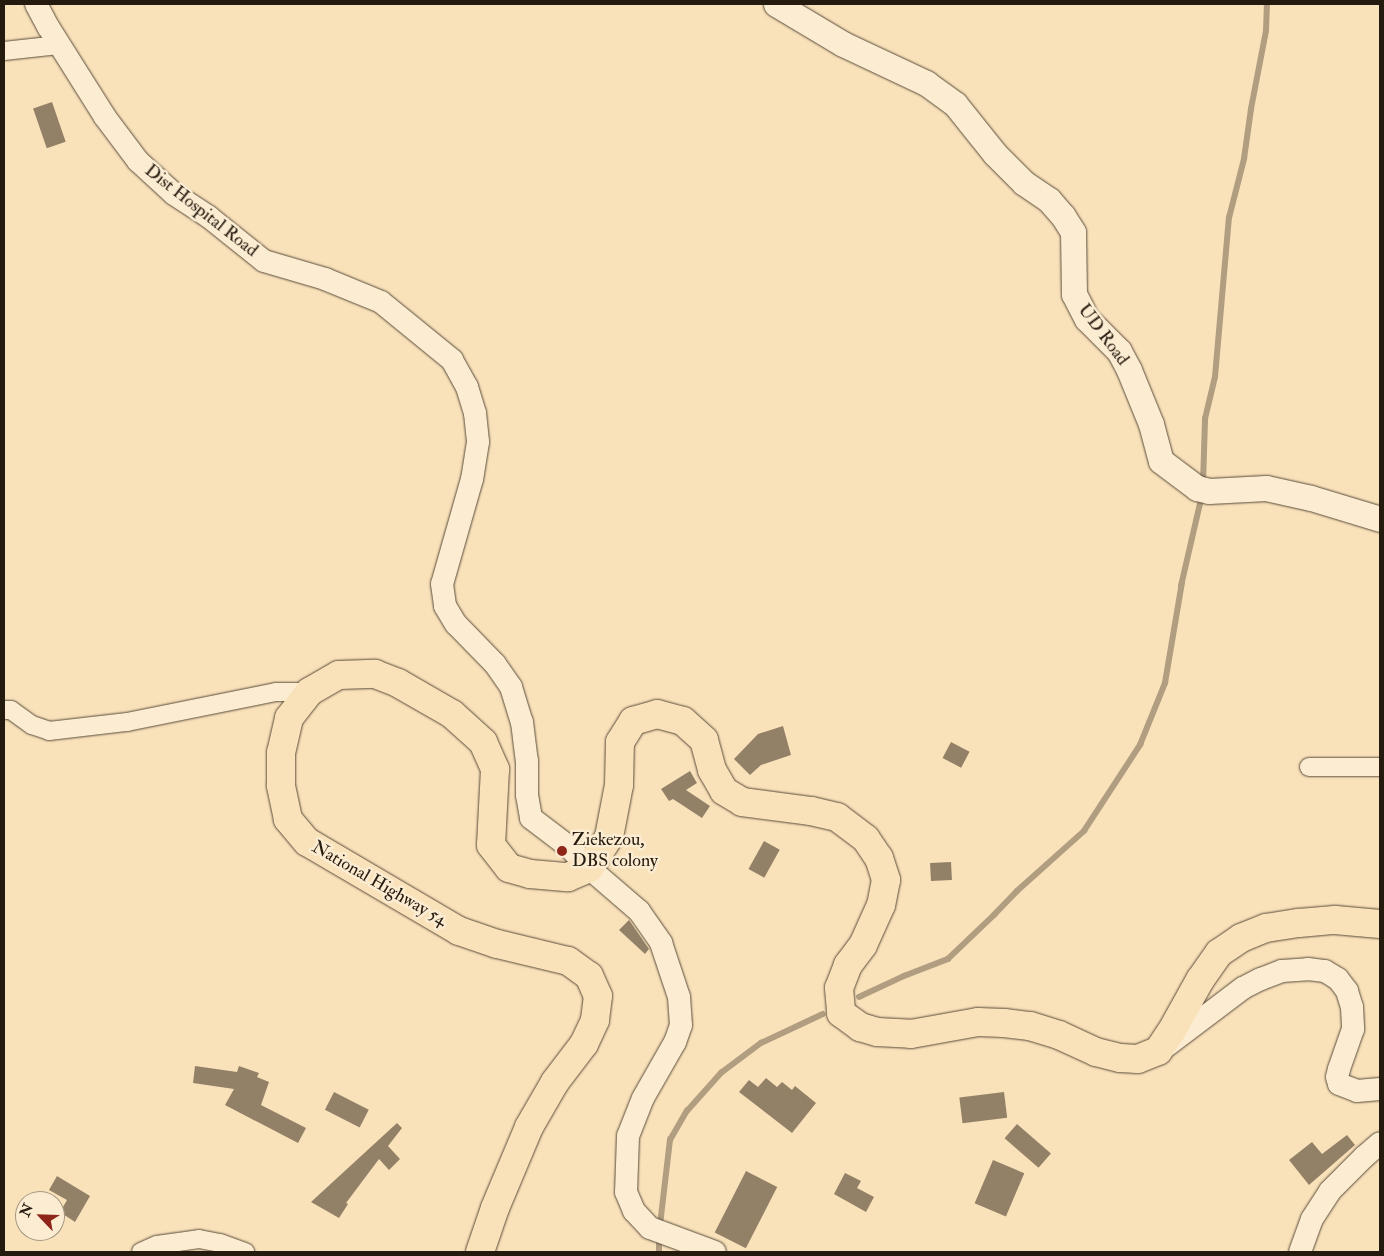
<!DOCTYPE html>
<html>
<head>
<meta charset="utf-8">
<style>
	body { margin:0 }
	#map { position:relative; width:1384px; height:1256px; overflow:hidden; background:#f9e1ba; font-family:"IM FELL Double Pica",serif }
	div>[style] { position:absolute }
	.stream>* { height:5.5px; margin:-2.75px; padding:0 2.75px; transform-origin:2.75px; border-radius:2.75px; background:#b19d80 }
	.building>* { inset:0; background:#938167; transform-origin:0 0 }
	.roads { filter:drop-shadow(0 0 1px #594c39) drop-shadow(0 0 1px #594c39) }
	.minor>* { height:18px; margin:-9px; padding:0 9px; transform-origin:9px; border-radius:9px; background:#fbecd2 }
	.tertiary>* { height:22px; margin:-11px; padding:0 11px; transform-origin:11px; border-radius:11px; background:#fbecd2 }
	.secondary>* { height:25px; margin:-12.5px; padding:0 12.5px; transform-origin:12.5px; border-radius:12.5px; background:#fbecd2 }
	.trunk>* { height:28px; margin:-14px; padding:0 14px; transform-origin:14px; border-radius:14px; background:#f9e1ba }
	.dots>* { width:14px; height:14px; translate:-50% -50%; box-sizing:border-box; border:2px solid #fbecd2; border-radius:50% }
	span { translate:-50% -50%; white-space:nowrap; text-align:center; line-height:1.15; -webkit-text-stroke:5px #fbecd2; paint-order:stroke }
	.street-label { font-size:18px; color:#241a0e }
	.poi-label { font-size:18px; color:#241a0e }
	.left { translate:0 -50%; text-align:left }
	.frame { position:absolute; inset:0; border:5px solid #241a0e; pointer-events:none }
	.north { position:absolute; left:15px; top:1191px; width:50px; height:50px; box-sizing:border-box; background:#fbecd2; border:1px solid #a59884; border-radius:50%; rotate:294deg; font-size:14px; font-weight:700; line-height:20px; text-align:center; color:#241a0e }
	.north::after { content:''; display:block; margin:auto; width:18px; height:22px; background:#8f2418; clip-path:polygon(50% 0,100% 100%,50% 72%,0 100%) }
</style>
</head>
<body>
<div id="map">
	<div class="stream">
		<i style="left:1203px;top:484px;width:65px;rotate:-88.2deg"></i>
		<i style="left:1205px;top:419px;width:43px;rotate:-76.6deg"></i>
		<i style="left:1215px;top:377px;width:160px;rotate:-85deg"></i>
		<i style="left:1229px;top:218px;width:61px;rotate:-75.7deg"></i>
		<i style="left:1244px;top:159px;width:50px;rotate:-82deg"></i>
		<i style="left:1251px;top:109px;width:79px;rotate:-79.1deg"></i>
		<i style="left:1266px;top:31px;width:27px;rotate:-88deg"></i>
		<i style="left:1181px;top:586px;width:93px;rotate:-77deg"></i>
		<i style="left:859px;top:997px;width:50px;rotate:-25deg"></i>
		<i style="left:904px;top:976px;width:47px;rotate:-21.1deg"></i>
		<i style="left:948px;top:959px;width:64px;rotate:-43.7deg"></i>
		<i style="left:994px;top:915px;width:33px;rotate:-46deg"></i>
		<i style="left:1017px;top:891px;width:90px;rotate:-41.8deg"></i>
		<i style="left:1084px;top:831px;width:103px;rotate:-56.9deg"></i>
		<i style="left:1140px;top:745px;width:67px;rotate:-68deg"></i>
		<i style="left:1165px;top:683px;width:101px;rotate:-80.4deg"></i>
		<i style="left:660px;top:1225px;width:86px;rotate:-83.3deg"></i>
		<i style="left:670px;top:1140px;width:34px;rotate:-60deg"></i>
		<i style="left:687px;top:1111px;width:51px;rotate:-48.2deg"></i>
		<i style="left:721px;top:1073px;width:50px;rotate:-36.9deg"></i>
		<i style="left:761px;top:1043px;width:68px;rotate:-25.1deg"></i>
		<i style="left:659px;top:1252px;width:15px;rotate:-90deg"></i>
	</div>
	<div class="building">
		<i style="left:52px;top:102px;width:42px;height:20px;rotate:71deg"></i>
		<i style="clip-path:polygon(783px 726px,791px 755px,761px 765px,750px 775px,734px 759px,758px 734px)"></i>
		<i style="left:951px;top:742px;width:21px;height:18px;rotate:28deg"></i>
		<i style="clip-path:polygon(690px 771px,697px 783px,686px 790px,710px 806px,702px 818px,673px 799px,669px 801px,661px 789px)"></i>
		<i style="left:764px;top:841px;width:18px;height:32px;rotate:29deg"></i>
		<i style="left:951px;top:862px;width:18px;height:21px;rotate:87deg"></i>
		<i style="clip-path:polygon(629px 920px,649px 949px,645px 954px,619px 930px)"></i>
		<i style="clip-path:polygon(195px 1066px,237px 1072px,239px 1066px,259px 1073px,257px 1077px,269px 1082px,261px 1105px,306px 1128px,298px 1143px,225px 1105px,234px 1089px,193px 1083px)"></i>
		<i style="clip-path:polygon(766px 1078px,777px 1087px,782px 1082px,792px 1090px,795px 1086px,816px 1103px,792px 1133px,739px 1092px,749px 1080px,758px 1087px)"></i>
		<i style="left:334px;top:1092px;width:39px;height:20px;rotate:27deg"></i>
		<i style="left:1004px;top:1092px;width:26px;height:45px;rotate:83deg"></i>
		<i style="clip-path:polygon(397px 1123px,402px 1128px,388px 1146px,400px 1159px,389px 1170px,379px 1159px,346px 1203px,348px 1204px,339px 1218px,311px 1202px)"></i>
		<i style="left:1017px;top:1124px;width:45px;height:19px;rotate:41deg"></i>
		<i style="clip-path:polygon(1347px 1135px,1355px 1145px,1309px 1185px,1289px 1160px,1312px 1142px,1322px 1154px)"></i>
		<i style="left:993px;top:1160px;width:34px;height:47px;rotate:23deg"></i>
		<i style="left:746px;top:1171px;width:35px;height:69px;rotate:27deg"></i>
		<i style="clip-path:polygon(845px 1173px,861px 1181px,857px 1188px,874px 1197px,866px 1212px,834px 1194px)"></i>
		<i style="clip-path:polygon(57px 1176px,90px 1196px,75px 1222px,60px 1212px,67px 1200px,49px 1190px)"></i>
	</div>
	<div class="roads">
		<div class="minor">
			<i style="left:4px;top:51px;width:55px;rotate:-6.2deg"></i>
			<i style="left:4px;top:710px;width:7px"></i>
			<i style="left:11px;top:710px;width:26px;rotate:36deg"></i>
			<i style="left:32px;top:725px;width:18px;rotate:19deg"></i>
			<i style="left:49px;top:731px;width:79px;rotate:-6.6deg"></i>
			<i style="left:127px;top:722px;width:152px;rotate:-11.4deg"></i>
			<i style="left:276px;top:692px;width:33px"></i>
			<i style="left:1309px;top:767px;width:71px"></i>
			<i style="left:141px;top:1252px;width:17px;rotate:-24deg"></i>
			<i style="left:157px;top:1245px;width:42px;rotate:-8.1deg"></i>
			<i style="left:199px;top:1239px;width:21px;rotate:11deg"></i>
			<i style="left:220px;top:1243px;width:27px;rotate:20deg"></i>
		</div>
		<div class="tertiary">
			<i style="left:36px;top:4px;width:27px;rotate:62deg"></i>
			<i style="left:49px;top:28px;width:105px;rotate:57.8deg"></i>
			<i style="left:105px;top:117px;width:55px;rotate:53.1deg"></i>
			<i style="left:138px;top:161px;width:49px;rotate:42.5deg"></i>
			<i style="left:174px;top:194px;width:42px;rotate:33.3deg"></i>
			<i style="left:209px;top:217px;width:70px;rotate:38.7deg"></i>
			<i style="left:264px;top:261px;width:64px;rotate:16.4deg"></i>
			<i style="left:325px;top:279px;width:61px;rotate:22.3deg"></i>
			<i style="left:381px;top:302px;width:92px;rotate:39.2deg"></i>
			<i style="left:452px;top:360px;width:31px;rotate:61deg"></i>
			<i style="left:467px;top:387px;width:27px;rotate:73deg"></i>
			<i style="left:475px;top:413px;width:29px;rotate:84deg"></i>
			<i style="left:478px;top:442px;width:37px;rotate:99deg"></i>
			<i style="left:472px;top:479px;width:109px;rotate:105.9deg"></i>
			<i style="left:442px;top:584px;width:22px;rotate:82deg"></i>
			<i style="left:445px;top:606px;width:21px;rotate:59deg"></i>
			<i style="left:456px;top:624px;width:56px;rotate:45.7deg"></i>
			<i style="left:495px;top:664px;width:28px;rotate:55deg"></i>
			<i style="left:511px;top:687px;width:37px;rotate:73deg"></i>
			<i style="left:522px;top:722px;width:39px;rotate:83deg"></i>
			<i style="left:527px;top:761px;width:34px;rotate:90deg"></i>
			<i style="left:527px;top:795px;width:23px;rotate:80deg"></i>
			<i style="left:531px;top:818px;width:48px;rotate:37.3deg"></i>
			<i style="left:569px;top:847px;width:29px;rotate:46deg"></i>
			<i style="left:589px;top:868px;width:66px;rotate:40.7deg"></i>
			<i style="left:639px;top:911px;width:39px;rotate:55deg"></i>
			<i style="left:661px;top:943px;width:57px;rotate:71.6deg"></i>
			<i style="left:679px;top:997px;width:28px;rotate:86deg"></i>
			<i style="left:681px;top:1025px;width:18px;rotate:109deg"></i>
			<i style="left:675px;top:1042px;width:64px;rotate:119.7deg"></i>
			<i style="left:643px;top:1098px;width:41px;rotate:111.5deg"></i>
			<i style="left:628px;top:1136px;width:56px;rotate:92deg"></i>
			<i style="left:626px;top:1192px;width:21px;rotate:67deg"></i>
			<i style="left:634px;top:1211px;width:23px;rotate:47deg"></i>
			<i style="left:650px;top:1228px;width:69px;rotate:20.3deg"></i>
			<i style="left:1165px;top:1047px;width:98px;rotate:-37.1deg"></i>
			<i style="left:1243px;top:988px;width:20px;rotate:-27deg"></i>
			<i style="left:1261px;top:979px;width:22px;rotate:-21deg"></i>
			<i style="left:1282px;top:971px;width:26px;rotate:-4deg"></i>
			<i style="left:1308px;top:969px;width:17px;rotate:7deg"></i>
			<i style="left:1325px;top:971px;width:15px;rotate:32deg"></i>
			<i style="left:1338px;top:979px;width:15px;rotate:53deg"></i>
			<i style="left:1347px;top:991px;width:17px;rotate:73deg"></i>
			<i style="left:1352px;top:1007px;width:22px;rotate:87deg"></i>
			<i style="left:1353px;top:1029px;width:42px;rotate:109.3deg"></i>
			<i style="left:1339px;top:1069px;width:8px;rotate:104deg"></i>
			<i style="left:1337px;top:1077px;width:7px;rotate:74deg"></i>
			<i style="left:1339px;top:1084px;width:19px;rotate:21deg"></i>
			<i style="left:1357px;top:1091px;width:23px;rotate:-5deg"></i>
			<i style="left:1300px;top:1252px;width:35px;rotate:-70deg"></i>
			<i style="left:1312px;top:1219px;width:33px;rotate:-57deg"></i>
			<i style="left:1330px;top:1191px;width:48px;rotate:-45deg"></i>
			<i style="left:1364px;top:1157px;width:21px;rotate:-41deg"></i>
		</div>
		<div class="secondary">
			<i style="left:776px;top:4px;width:78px;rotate:30.8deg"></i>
			<i style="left:843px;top:44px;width:92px;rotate:25.2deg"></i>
			<i style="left:926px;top:83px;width:36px;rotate:36deg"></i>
			<i style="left:955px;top:104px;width:64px;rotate:51.3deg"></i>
			<i style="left:995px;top:154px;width:41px;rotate:45deg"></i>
			<i style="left:1024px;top:183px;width:30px;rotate:34deg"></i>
			<i style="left:1049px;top:200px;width:21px;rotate:49deg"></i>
			<i style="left:1063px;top:216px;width:19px;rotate:58deg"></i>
			<i style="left:1073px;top:232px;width:62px;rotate:89.1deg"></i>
			<i style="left:1074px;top:294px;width:28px;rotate:63deg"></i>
			<i style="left:1087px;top:319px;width:45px;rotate:45deg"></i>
			<i style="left:1119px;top:351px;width:21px;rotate:62deg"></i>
			<i style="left:1129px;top:370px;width:58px;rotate:67.8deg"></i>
			<i style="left:1151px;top:424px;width:38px;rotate:75deg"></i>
			<i style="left:1161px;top:461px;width:45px;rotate:36.9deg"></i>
			<i style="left:1197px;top:488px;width:12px;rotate:14deg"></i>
			<i style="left:1209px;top:491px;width:57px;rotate:-3deg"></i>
			<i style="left:1266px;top:488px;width:46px;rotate:12.5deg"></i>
			<i style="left:1311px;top:498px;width:72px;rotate:16.9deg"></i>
		</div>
		<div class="trunk">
			<i style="left:480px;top:1252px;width:46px;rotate:-71.2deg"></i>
			<i style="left:495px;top:1208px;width:88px;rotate:-67.2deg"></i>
			<i style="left:529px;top:1127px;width:52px;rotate:-60deg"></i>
			<i style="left:555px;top:1082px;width:48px;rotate:-52.7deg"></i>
			<i style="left:584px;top:1044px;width:26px;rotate:-65deg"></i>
			<i style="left:595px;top:1020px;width:24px;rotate:-83deg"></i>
			<i style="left:598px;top:996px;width:22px;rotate:-114deg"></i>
			<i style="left:589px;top:976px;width:26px;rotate:-144deg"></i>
			<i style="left:568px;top:961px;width:73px;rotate:-166.5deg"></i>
			<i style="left:497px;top:944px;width:40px;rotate:-161.1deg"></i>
			<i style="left:459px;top:931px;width:176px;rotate:-149.6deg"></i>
			<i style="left:307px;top:842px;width:30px;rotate:-130deg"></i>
			<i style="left:288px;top:819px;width:35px;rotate:-102deg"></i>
			<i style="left:281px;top:785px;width:32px;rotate:-90deg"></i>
			<i style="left:281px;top:753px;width:36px;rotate:-77deg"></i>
			<i style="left:289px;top:718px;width:33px;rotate:-52deg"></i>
			<i style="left:309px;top:692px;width:34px;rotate:-30deg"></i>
			<i style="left:339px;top:675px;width:36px;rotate:-2deg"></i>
			<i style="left:375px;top:674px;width:25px;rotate:21deg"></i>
			<i style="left:398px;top:683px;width:62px;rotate:29.9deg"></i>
			<i style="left:452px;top:714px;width:42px;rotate:42.1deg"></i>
			<i style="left:483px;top:742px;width:30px;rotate:66deg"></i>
			<i style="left:495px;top:769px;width:76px;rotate:93deg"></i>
			<i style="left:491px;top:845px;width:29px;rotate:52deg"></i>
			<i style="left:509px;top:868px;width:22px;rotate:16deg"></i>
			<i style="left:530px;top:874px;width:38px;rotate:5deg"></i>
			<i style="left:568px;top:877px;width:23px;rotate:-23deg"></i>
			<i style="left:589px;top:868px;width:37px;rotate:-57deg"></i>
			<i style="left:609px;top:837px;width:53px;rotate:-79.1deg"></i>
			<i style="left:619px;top:785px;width:43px;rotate:-88.7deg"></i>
			<i style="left:620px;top:742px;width:25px;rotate:-58deg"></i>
			<i style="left:633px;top:721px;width:25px;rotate:-16deg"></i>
			<i style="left:657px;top:714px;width:27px;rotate:15deg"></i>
			<i style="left:683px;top:721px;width:28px;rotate:42deg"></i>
			<i style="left:704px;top:740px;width:31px;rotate:75deg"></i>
			<i style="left:712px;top:770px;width:24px;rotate:60deg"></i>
			<i style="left:724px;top:791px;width:21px;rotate:31deg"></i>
			<i style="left:742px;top:802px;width:70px;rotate:7.4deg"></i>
			<i style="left:811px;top:811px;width:27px;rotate:13deg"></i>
			<i style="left:837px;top:817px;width:36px;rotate:37deg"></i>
			<i style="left:866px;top:839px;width:23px;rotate:56deg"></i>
			<i style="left:879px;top:858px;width:23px;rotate:72deg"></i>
			<i style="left:886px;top:880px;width:25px;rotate:101deg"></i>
			<i style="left:881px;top:905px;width:44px;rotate:114.2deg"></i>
			<i style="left:863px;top:945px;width:25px;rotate:127deg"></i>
			<i style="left:848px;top:965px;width:25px;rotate:111deg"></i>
			<i style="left:839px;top:988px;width:25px;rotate:85deg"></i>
			<i style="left:841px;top:1013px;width:24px;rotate:36deg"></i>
			<i style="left:860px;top:1027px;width:18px;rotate:16deg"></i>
			<i style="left:877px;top:1032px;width:34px;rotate:3deg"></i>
			<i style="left:911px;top:1034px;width:68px;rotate:-10.2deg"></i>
			<i style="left:978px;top:1022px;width:26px;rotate:2deg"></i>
			<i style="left:1004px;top:1023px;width:26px;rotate:7deg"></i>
			<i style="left:1030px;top:1026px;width:30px;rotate:17deg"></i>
			<i style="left:1059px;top:1035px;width:41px;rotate:24.7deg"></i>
			<i style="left:1096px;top:1052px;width:25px;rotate:14deg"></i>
			<i style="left:1120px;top:1058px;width:18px;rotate:3deg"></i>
			<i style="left:1138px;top:1059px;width:22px;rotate:-22deg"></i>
			<i style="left:1158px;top:1051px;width:23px;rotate:-56deg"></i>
			<i style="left:1171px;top:1032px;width:60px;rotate:-60.9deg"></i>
			<i style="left:1200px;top:980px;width:33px;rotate:-55deg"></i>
			<i style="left:1219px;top:953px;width:27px;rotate:-34deg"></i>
			<i style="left:1241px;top:938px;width:27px;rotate:-22deg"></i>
			<i style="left:1266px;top:928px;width:33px;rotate:-9deg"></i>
			<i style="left:1299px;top:923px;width:36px;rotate:-5deg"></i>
			<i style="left:1335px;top:920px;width:45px;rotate:5.1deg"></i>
		</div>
	</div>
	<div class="dots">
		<i style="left:562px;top:851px;background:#8f2418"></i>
	</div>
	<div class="street-label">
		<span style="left:201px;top:211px;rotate:38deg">Dist Hospital Road</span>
		<span style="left:1103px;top:335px;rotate:53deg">UD Road</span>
		<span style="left:379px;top:884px;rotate:30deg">National Highway 54</span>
	</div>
	<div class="poi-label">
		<span class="left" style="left:572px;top:851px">Ziekezou,<br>DBS colony</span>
	</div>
	<div class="frame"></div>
	<div class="north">N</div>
</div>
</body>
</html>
